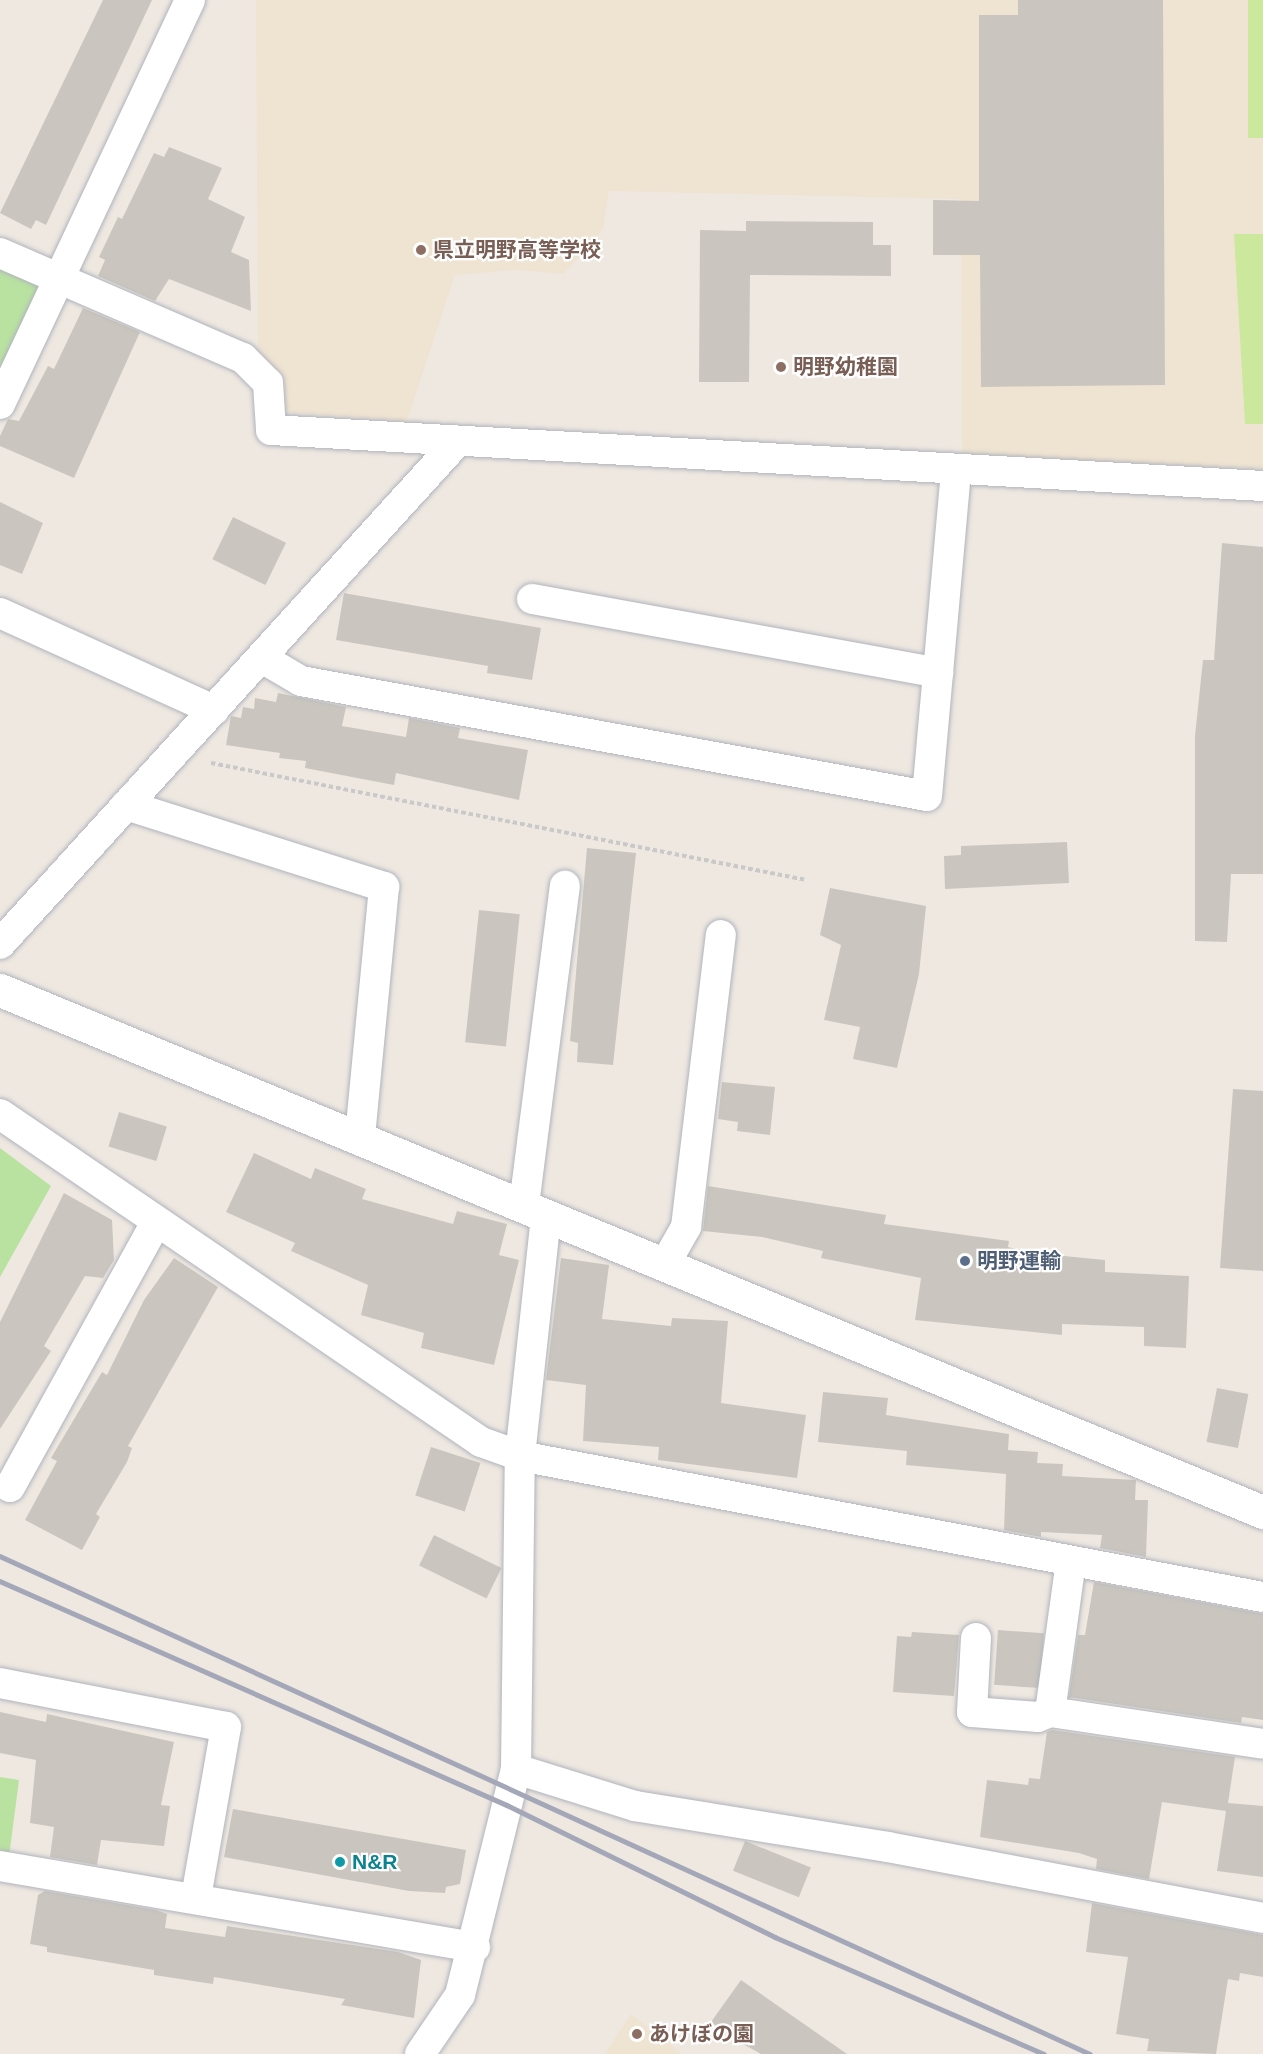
<!DOCTYPE html>
<html>
<head>
<meta charset="utf-8">
<style>
	body { margin:0 }
	#map { position:relative; width:1263px; height:2054px; overflow:hidden; background:#eee8e1; font-family:Helvetica,"Noto Sans JP",sans-serif }
	div>[style] { position:absolute }
	.education>* { inset:0; background:#efe4d2 }
	.green>* { inset:0; background:#b9e2a1 }
	.pitch>* { inset:0; background:#cbe89d; transform-origin:0 0 }
	.building>* { inset:0; background:#cac6bf; transform-origin:0 0 }
	.path>* { height:4px; margin-top:-2px; transform-origin:0; background:repeating-linear-gradient(90deg,#c9c9c9 0 4.5px,transparent 0 7.5px) }
	.roads { filter:drop-shadow(0 0 2px #b1b4bd) drop-shadow(0 0 2px #b1b4bd) }
	.minor>* { height:30px; margin:-15px; padding:0 15px; transform-origin:15px; border-radius:15px; background:#fff }
	.tertiary>* { height:33px; margin:-16.5px; padding:0 16.5px; transform-origin:16.5px; border-radius:16.5px; background:#fff }
	.rail>* { height:4.5px; margin:-2.25px; padding:0 2.25px; transform-origin:2.25px; border-radius:2.25px; background:#a4a7b7 }
	.dots>* { width:16px; height:16px; translate:-50% -50%; box-sizing:border-box; border:3px solid #fff; border-radius:50% }
	span { translate:-50% -50%; white-space:nowrap; text-align:center; line-height:1.15; -webkit-text-stroke:4.5px #fff; paint-order:stroke }
	.education-label { font-size:21px; color:#785e54; font-weight:700 }
	.left { translate:0 -50%; text-align:left }
	.service-label { font-size:21px; color:#4e5e75; font-weight:700 }
	.culture-label { font-size:21px; color:#0d838f; font-weight:700 }
</style>
</head>
<body>
<div id="map">
	<div class="education">
		<i style="clip-path:polygon(256px 0,1263px 0,1263px 469px,962px 455px,961px 199px,609px 191px,603px 229px,564px 274px,517px 270px,455px 275px,407px 421px,282px 412px,276px 370px,258px 352px)"></i>
		<i style="clip-path:polygon(631px 2014px,682px 2054px,605px 2054px)"></i>
	</div>
	<div class="green">
		<i style="clip-path:polygon(0 264px,44px 282px,0 370px)"></i>
		<i style="clip-path:polygon(0 1148px,51px 1186px,0 1277px)"></i>
		<i style="clip-path:polygon(0 1777px,19px 1780px,9px 1857px,0 1856px)"></i>
	</div>
	<div class="pitch">
		<i style="left:1248px;top:0;width:15px;height:138px"></i>
		<i style="clip-path:polygon(1234px 234px,1263px 234px,1263px 424px,1245px 424px)"></i>
	</div>
	<div class="building">
		<i style="clip-path:polygon(103px 0,152px 0,46px 225px,36px 220px,31px 229px,0 213px)"></i>
		<i style="clip-path:polygon(1018px 0,1163px 0,1165px 385px,981px 387px,980px 255px,933px 255px,933px 200px,979px 201px,979px 15px,1018px 15px)"></i>
		<i style="clip-path:polygon(169px 147px,222px 168px,208px 199px,245px 217px,231px 252px,249px 260px,251px 311px,169px 279px,155px 301px,98px 276px,105px 260px,99px 257px,118px 217px,122px 219px,154px 153px,164px 157px)"></i>
		<i style="clip-path:polygon(746px 221px,873px 222px,873px 245px,891px 245px,891px 276px,750px 275px,749px 382px,699px 382px,700px 230px,746px 231px)"></i>
		<i style="clip-path:polygon(83px 308px,140px 332px,74px 478px,0 446px,0 436px,8px 419px,19px 421px,48px 366px,54px 369px)"></i>
		<i style="clip-path:polygon(0 502px,43px 523px,22px 574px,0 565px)"></i>
		<i style="left:233px;top:517px;width:59px;height:47px;rotate:26deg"></i>
		<i style="clip-path:polygon(1222px 543px,1263px 547px,1263px 874px,1231px 874px,1227px 942px,1195px 941px,1195px 736px,1203px 660px,1214px 660px)"></i>
		<i style="clip-path:polygon(344px 593px,541px 628px,532px 680px,487px 673px,488px 666px,336px 640px)"></i>
		<i style="clip-path:polygon(278px 693px,346px 707px,342px 726px,406px 737px,409px 718px,460px 728px,458px 738px,528px 750px,519px 800px,396px 773px,394px 785px,305px 768px,306px 761px,279px 758px,280px 753px,226px 745px,231px 716px,241px 718px,243px 707px,254px 709px,255px 698px,276px 702px)"></i>
		<i style="clip-path:polygon(1067px 842px,1069px 883px,945px 889px,944px 856px,961px 855px,961px 846px)"></i>
		<i style="clip-path:polygon(587px 848px,636px 853px,613px 1065px,577px 1062px,578px 1043px,570px 1041px)"></i>
		<i style="clip-path:polygon(830px 888px,926px 906px,919px 974px,897px 1068px,853px 1059px,860px 1027px,824px 1020px,841px 945px,820px 935px)"></i>
		<i style="left:479px;top:910px;width:41px;height:133px;rotate:6deg"></i>
		<i style="clip-path:polygon(722px 1082px,775px 1087px,770px 1135px,737px 1131px,738px 1122px,718px 1119px)"></i>
		<i style="clip-path:polygon(1233px 1089px,1263px 1091px,1263px 1271px,1220px 1268px)"></i>
		<i style="left:119px;top:1112px;width:50px;height:36px;rotate:17deg"></i>
		<i style="clip-path:polygon(254px 1153px,311px 1179px,315px 1168px,366px 1189px,362px 1199px,453px 1224px,457px 1211px,507px 1224px,499px 1255px,519px 1260px,494px 1365px,421px 1348px,424px 1333px,361px 1315px,368px 1285px,291px 1251px,295px 1243px,226px 1212px)"></i>
		<i style="clip-path:polygon(708px 1186px,886px 1215px,884px 1224px,1009px 1241px,1008px 1247px,1033px 1253px,1105px 1260px,1105px 1272px,1189px 1276px,1186px 1348px,1144px 1346px,1144px 1327px,1062px 1324px,1062px 1335px,915px 1320px,921px 1278px,821px 1258px,823px 1251px,762px 1237px,703px 1231px)"></i>
		<i style="clip-path:polygon(64px 1193px,112px 1220px,114px 1260px,103px 1278px,85px 1276px,44px 1346px,51px 1351px,0 1429px,0 1322px)"></i>
		<i style="clip-path:polygon(174px 1258px,218px 1287px,128px 1446px,132px 1448px,127px 1462px,96px 1514px,100px 1517px,82px 1550px,25px 1520px,57px 1461px,51px 1458px,102px 1372px,107px 1375px,144px 1300px)"></i>
		<i style="clip-path:polygon(561px 1258px,609px 1265px,602px 1319px,671px 1326px,672px 1318px,728px 1321px,721px 1403px,806px 1415px,797px 1478px,658px 1460px,659px 1447px,583px 1441px,586px 1385px,546px 1380px)"></i>
		<i style="left:1217px;top:1388px;width:32px;height:55px;rotate:11deg"></i>
		<i style="clip-path:polygon(823px 1392px,888px 1398px,886px 1415px,1009px 1434px,1008px 1450px,1038px 1452px,1037px 1463px,1063px 1464px,1062px 1476px,1136px 1480px,1135px 1500px,1148px 1500px,1146px 1557px,1100px 1548px,1102px 1535px,1041px 1532px,1041px 1537px,1004px 1530px,1006px 1474px,906px 1465px,907px 1451px,818px 1442px)"></i>
		<i style="left:431px;top:1447px;width:52px;height:51px;rotate:18deg"></i>
		<i style="left:434px;top:1535px;width:75px;height:34px;rotate:26deg"></i>
		<i style="clip-path:polygon(1094px 1582px,1263px 1614px,1263px 1720px,1242px 1717px,1241px 1723px,1069px 1697px,1078px 1635px,1085px 1635px)"></i>
		<i style="left:998px;top:1630px;width:46px;height:55px;rotate:4deg"></i>
		<i style="clip-path:polygon(912px 1632px,959px 1635px,954px 1696px,893px 1692px,897px 1636px,911px 1637px)"></i>
		<i style="clip-path:polygon(0 1712px,46px 1722px,47px 1714px,174px 1742px,161px 1805px,170px 1806px,164px 1846px,101px 1840px,97px 1865px,50px 1857px,54px 1827px,30px 1823px,36px 1760px,0 1753px)"></i>
		<i style="clip-path:polygon(1052px 1730px,1235px 1757px,1228px 1803px,1263px 1806px,1263px 1877px,1217px 1871px,1226px 1811px,1162px 1802px,1149px 1879px,1096px 1869px,1097px 1859px,1079px 1853px,980px 1837px,987px 1780px,1028px 1785px,1029px 1778px,1040px 1779px,1047px 1732px)"></i>
		<i style="clip-path:polygon(233px 1809px,466px 1850px,460px 1884px,446px 1887px,445px 1893px,409px 1891px,224px 1857px)"></i>
		<i style="left:745px;top:1841px;width:71px;height:32px;rotate:22deg"></i>
		<i style="clip-path:polygon(45px 1891px,156px 1910px,167px 1914px,165px 1928px,225px 1937px,227px 1926px,398px 1952px,421px 1960px,414px 2018px,341px 2005px,345px 1999px,214px 1977px,213px 1984px,154px 1975px,154px 1970px,47px 1952px,47px 1947px,30px 1944px,38px 1895px)"></i>
		<i style="clip-path:polygon(1092px 1903px,1263px 1935px,1263px 1977px,1240px 1973px,1239px 1981px,1228px 1979px,1216px 2054px,1147px 2051px,1149px 2039px,1116px 2034px,1128px 1957px,1086px 1952px)"></i>
		<i style="clip-path:polygon(741px 1980px,847px 2054px,761px 2054px,736px 2040px,711px 2022px)"></i>
	</div>
	<div class="path">
		<i style="left:211px;top:763px;width:607px;rotate:11.11deg"></i>
	</div>
	<div class="roads">
		<div class="minor">
			<i style="left:0;top:253px;width:265px;rotate:23.4deg"></i>
			<i style="left:243px;top:358px;width:35px;rotate:45deg"></i>
			<i style="left:268px;top:383px;width:47px;rotate:86.3deg"></i>
			<i style="left:271px;top:430px;width:994px;rotate:3.23deg"></i>
			<i style="left:0;top:404px;width:446px;rotate:-64.8deg"></i>
			<i style="left:532px;top:599px;width:413px;rotate:10.3deg"></i>
			<i style="left:0;top:613px;width:235px;rotate:24.4deg"></i>
			<i style="left:262px;top:658px;width:45px;rotate:30.5deg"></i>
			<i style="left:301px;top:681px;width:636px;rotate:10.41deg"></i>
			<i style="left:927px;top:796px;width:327px;rotate:-84.9deg"></i>
			<i style="left:126px;top:805px;width:271px;rotate:17.6deg"></i>
			<i style="left:384px;top:887px;width:251px;rotate:95.5deg"></i>
			<i style="left:0;top:944px;width:677px;rotate:-47.69deg"></i>
			<i style="left:0;top:1114px;width:582px;rotate:34.29deg"></i>
			<i style="left:481px;top:1442px;width:41px;rotate:19.7deg"></i>
			<i style="left:520px;top:1456px;width:756px;rotate:10.75deg"></i>
			<i style="left:524px;top:1205px;width:322px;rotate:-82.7deg"></i>
			<i style="left:665px;top:1264px;width:43px;rotate:-60.4deg"></i>
			<i style="left:686px;top:1227px;width:294px;rotate:-83.2deg"></i>
			<i style="left:10px;top:1487px;width:300px;rotate:-61.1deg"></i>
			<i style="left:1071px;top:1561px;width:152px;rotate:97.9deg"></i>
			<i style="left:1050px;top:1712px;width:215px;rotate:8.5deg"></i>
			<i style="left:976px;top:1638px;width:74px;rotate:93.1deg"></i>
			<i style="left:972px;top:1712px;width:66px;rotate:4.3deg"></i>
			<i style="left:1038px;top:1717px;width:13px;rotate:-23deg"></i>
			<i style="left:0;top:1683px;width:230px;rotate:11deg"></i>
			<i style="left:226px;top:1727px;width:174px;rotate:100deg"></i>
			<i style="left:516px;top:1769px;width:125px;rotate:17.3deg"></i>
			<i style="left:635px;top:1806px;width:256px;rotate:9.2deg"></i>
			<i style="left:888px;top:1847px;width:382px;rotate:10.7deg"></i>
			<i style="left:0;top:1866px;width:482px;rotate:9.7deg"></i>
			<i style="left:420px;top:2054px;width:71px;rotate:-55.9deg"></i>
			<i style="left:460px;top:1995px;width:233px;rotate:-76.1deg"></i>
			<i style="left:516px;top:1769px;width:313px;rotate:-89.3deg"></i>
			<i style="left:520px;top:1456px;width:242px;rotate:-83.8deg"></i>
		</div>
		<div class="tertiary">
			<i style="left:0;top:990px;width:1367px;rotate:22.46deg"></i>
		</div>
	</div>
	<div class="rail">
		<i style="left:0;top:1556px;width:1198px;rotate:24.55deg"></i>
		<i style="left:0;top:1581px;width:554px;rotate:23.84deg"></i>
		<i style="left:507px;top:1805px;width:299px;rotate:26.2deg"></i>
		<i style="left:775px;top:1937px;width:293px;rotate:23.5deg"></i>
	</div>
	<div class="dots">
		<i style="left:421px;top:250px;background:#8d6e63"></i>
		<i style="left:781px;top:367px;background:#8d6e63"></i>
		<i style="left:965px;top:1261px;background:#5c6f8a"></i>
		<i style="left:340px;top:1862px;background:#0f9aa8"></i>
		<i style="left:637px;top:2034px;background:#8d6e63"></i>
	</div>
	<div class="education-label">
		<span class="left" style="left:433px;top:250px">県立明野高等学校</span>
		<span class="left" style="left:793px;top:367px">明野幼稚園</span>
		<span class="left" style="left:649px;top:2034px">あけぼの園</span>
	</div>
	<div class="service-label">
		<span class="left" style="left:977px;top:1261px">明野運輸</span>
	</div>
	<div class="culture-label">
		<span class="left" style="left:352px;top:1862px">N&amp;R</span>
	</div>
</div>
</body>
</html>
